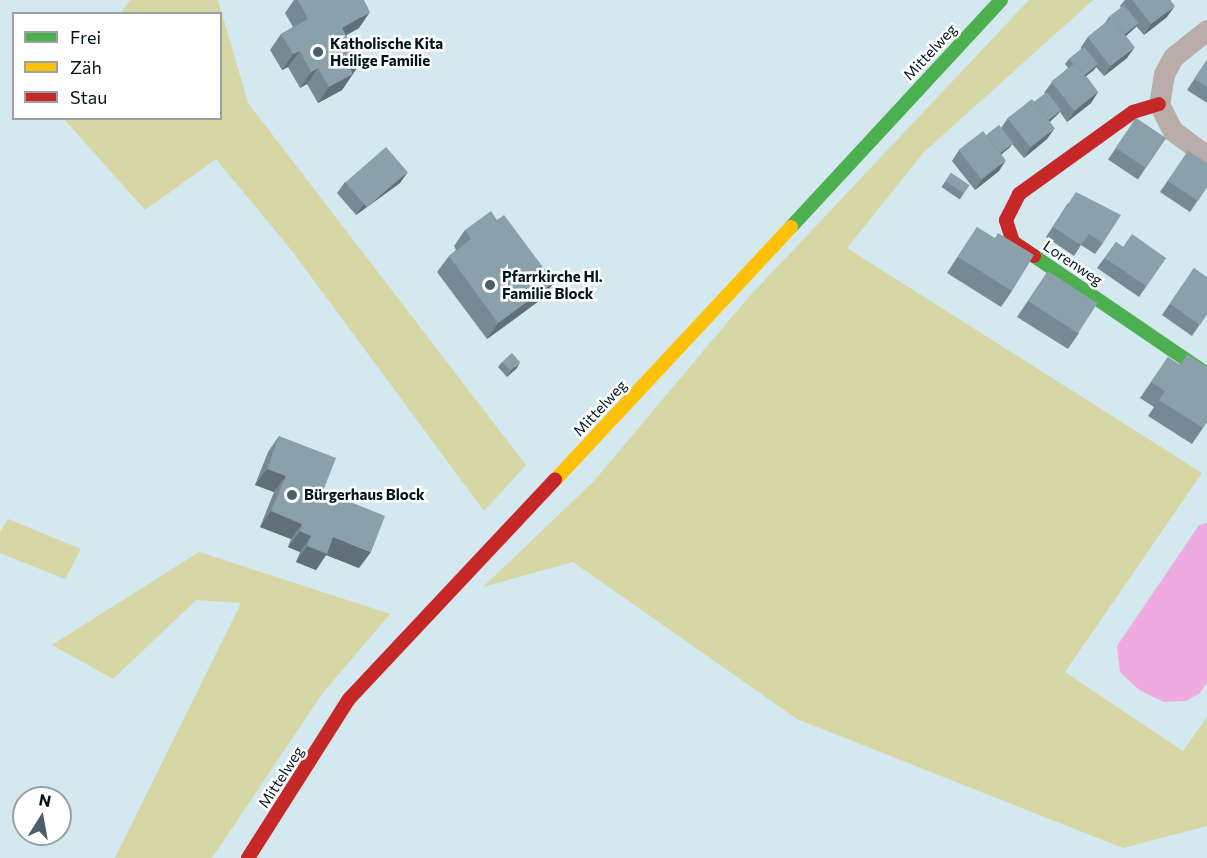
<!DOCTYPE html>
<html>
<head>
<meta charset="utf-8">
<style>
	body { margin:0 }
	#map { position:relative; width:1207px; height:858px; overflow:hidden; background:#d3e8ef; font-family:Commissioner,sans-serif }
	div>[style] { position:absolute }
	.green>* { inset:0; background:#d6d7a5 }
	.water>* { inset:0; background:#efaae0 }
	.street>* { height:21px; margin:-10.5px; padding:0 10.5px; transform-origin:10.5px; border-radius:10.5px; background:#baaca8 }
	.fast>* { height:14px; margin:-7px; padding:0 7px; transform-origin:7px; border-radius:7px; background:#4caf50 }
	.slow>* { height:14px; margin:-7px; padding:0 7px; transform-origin:7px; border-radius:7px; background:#ffc107 }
	.jam>* { height:14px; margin:-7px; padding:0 7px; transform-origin:7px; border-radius:7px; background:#c62828 }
	.wall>* { inset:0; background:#778a93; transform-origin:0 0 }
	.shaded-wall>* { inset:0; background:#617078 }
	.building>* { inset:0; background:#8aa0ab; transform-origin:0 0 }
	.dots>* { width:16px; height:16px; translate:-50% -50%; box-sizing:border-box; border:3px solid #fff; border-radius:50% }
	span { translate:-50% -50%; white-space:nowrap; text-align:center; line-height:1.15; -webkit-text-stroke:5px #fff; paint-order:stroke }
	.poi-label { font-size:15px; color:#00151e; font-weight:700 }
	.left { translate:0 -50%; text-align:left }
	.street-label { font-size:15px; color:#00151e }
	.legend { position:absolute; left:12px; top:12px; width:210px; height:108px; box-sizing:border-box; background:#fff; border:2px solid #99a1a5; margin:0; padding:8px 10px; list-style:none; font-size:18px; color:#00151e }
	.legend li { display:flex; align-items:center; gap:12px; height:30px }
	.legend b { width:30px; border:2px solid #99a1a5 }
	.north { position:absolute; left:12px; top:786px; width:60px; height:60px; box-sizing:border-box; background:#fff; border:2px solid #99a1a5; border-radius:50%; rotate:11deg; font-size:16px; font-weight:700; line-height:24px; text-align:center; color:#00151e }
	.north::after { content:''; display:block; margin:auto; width:21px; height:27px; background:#4a5f67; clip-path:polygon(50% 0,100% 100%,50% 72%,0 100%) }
</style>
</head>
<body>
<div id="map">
	<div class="green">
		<i style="clip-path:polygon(130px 0,218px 0,248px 103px,526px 465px,484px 511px,292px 251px,216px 159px,145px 210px,64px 119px,220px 118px,220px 14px,121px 13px)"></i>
		<i style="clip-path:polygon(1029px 0,1093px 0,924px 152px,847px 248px,1202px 473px,1065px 672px,1183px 751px,1207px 717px,1207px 826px,1123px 848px,797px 719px,573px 562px,483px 587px,594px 481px,747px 299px)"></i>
		<i style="clip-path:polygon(8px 519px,81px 549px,65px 579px,0 553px,0 532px)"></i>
		<i style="clip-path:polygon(199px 552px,390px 614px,322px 694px,212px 858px,115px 858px,241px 603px,196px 600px,113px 679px,52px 645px)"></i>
	</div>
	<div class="water">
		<i style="clip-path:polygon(1207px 523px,1207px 682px,1200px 693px,1186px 701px,1164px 702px,1139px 690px,1120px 672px,1117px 646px,1199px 525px)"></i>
	</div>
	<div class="street">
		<i style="left:1207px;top:30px;width:43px;rotate:141.5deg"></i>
		<i style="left:1173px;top:57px;width:19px;rotate:118deg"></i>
		<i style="left:1164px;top:74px;width:30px;rotate:99deg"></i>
		<i style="left:1159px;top:104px;width:30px;rotate:63deg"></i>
		<i style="left:1173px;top:131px;width:42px;rotate:36.3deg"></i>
	</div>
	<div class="fast">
		<i style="left:791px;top:227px;width:309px;rotate:-47.2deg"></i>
		<i style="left:1034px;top:256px;width:209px;rotate:34.3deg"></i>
	</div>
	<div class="slow">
		<i style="left:555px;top:480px;width:346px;rotate:-47deg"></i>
	</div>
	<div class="jam">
		<i style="left:1034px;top:256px;width:25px;rotate:-146deg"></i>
		<i style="left:1013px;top:242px;width:23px;rotate:-108deg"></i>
		<i style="left:1006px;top:220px;width:29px;rotate:-63deg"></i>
		<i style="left:1019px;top:194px;width:140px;rotate:-35.7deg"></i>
		<i style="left:1133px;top:112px;width:27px;rotate:-17deg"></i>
		<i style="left:248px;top:858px;width:188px;rotate:-57.6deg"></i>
		<i style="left:349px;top:699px;width:301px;rotate:-46.8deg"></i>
	</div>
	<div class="wall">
		<i style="clip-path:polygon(294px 0,364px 0,359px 28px,346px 35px,361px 62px,342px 90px,318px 103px,307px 84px,300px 88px,288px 67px,282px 70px,270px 50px,281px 34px,293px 27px,285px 13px)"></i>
		<i style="clip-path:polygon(1125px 0,1171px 0,1167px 17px,1144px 35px,1136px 26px,1126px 36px,1127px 58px,1104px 76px,1096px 67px,1086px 76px,1098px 92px,1091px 103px,1067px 122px,1060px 112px,1050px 122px,1047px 139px,1024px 158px,1012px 144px,1009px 148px,1002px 154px,999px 171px,975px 190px,952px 161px,959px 150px,1001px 128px,1008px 118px,1034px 102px,1045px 94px,1044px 93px,1052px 82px,1068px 68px,1065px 64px,1069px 59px,1081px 49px,1081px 47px,1088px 37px,1105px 23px,1109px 17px,1121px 8px,1120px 6px)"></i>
		<i style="clip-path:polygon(1207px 60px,1207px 103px,1187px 90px)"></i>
		<i style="left:1136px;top:118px;width:36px;height:50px;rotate:34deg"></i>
		<i style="clip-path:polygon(1188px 151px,1207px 187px,1190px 212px,1160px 192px)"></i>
		<i style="left:951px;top:173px;width:22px;height:17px;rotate:34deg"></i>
		<i style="clip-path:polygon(345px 182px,400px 183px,356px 215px,337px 193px)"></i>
		<i style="clip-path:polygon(1068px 203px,1103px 243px,1095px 254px,1081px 245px,1074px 256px,1046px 237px)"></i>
		<i style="clip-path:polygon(497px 220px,554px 282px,543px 298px,487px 339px,437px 272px,449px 256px,456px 250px,454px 246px,465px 230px)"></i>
		<i style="clip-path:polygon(977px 227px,1012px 291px,1001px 307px,947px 273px)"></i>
		<i style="clip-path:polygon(1116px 242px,1123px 247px,1166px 258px,1139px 297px,1097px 268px)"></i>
		<i style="clip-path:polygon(1194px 268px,1207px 314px,1192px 336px,1162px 315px)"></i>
		<i style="clip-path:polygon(1048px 271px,1079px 333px,1068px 349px,1017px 317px)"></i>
		<i style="clip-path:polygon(1187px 354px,1207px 422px,1192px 444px,1148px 416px,1154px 407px,1140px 398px,1168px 357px,1180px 365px)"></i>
		<i style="clip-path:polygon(502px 362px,517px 368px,507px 377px,498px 367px)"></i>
		<i style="clip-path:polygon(279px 436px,323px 491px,359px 568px,326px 555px,316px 570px,296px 562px,300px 552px,288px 547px,291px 539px,260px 527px,274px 492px,255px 485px,268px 452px)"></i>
	</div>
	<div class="shaded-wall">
		<i style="clip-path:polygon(1175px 6px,1167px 17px,1144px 35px,1151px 24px)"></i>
		<i style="clip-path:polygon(370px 12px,359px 28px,331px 44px,342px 28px)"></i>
		<i style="clip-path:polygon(1139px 23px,1135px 28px,1120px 41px,1123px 35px)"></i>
		<i style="clip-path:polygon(1135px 47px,1127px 58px,1104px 76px,1111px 65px)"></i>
		<i style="clip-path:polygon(300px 51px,288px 67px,282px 70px,293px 54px)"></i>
		<i style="clip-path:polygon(361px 62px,342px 90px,318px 103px,329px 87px,350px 68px)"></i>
		<i style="clip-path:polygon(1098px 64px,1094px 70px,1079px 82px,1083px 76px)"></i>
		<i style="clip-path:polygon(318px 68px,307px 84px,300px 88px,311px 72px)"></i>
		<i style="clip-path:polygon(1098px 92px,1091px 103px,1067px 122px,1075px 111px)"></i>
		<i style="clip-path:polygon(1061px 110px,1057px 115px,1042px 127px,1046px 122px)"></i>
		<i style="clip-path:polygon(1055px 128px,1047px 139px,1024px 158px,1031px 147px)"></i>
		<i style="clip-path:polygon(1013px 143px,1009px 148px,994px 160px,998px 155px)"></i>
		<i style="clip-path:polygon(1006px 160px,999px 171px,975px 190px,983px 179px)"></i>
		<i style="clip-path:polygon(408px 172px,400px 183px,356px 215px,364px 204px)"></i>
		<i style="clip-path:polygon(554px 282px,543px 298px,487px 339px,498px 323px)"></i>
		<i style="clip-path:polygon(520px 362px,517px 368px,507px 377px,511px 371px)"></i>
		<i style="clip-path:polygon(267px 469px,286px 476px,274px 492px,255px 485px)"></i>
		<i style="clip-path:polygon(271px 511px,302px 524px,291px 539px,260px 527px)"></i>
		<i style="clip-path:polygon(300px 531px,311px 536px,300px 552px,288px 547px)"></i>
		<i style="clip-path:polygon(333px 537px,371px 552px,359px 568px,326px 555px,316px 570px,296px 562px,307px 546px)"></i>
	</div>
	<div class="building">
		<i style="clip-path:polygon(298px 0,364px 0,370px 12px,342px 28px,361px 62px,350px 68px,353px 74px,329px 87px,318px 68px,311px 72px,300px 51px,293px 54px,281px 34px,308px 19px)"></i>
		<i style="clip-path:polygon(1132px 0,1170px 0,1175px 6px,1151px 24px)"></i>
		<i style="clip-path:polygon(1124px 5px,1139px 23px,1125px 34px,1112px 18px,1110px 19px,1109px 17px)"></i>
		<i style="left:1112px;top:18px;width:37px;height:31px;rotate:52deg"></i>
		<i style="clip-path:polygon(1084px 47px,1098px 64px,1085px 75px,1075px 63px,1073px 64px,1069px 59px)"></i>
		<i style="clip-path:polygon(1207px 60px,1207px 87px,1194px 79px)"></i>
		<i style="left:1075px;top:63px;width:37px;height:30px;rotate:52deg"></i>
		<i style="left:1047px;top:92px;width:23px;height:16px;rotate:52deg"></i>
		<i style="left:1032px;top:99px;width:37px;height:31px;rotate:52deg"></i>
		<i style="left:1136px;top:118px;width:36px;height:36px;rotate:34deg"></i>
		<i style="left:999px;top:125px;width:23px;height:16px;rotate:52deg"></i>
		<i style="left:983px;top:131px;width:37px;height:31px;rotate:52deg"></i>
		<i style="left:386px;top:147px;width:33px;height:54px;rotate:49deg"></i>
		<i style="clip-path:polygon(1188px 151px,1207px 163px,1207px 187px,1198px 201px,1168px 181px)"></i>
		<i style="left:951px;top:173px;width:22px;height:10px;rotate:34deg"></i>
		<i style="clip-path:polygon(1076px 192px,1121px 215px,1103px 243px,1089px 234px,1081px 245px,1053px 227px)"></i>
		<i style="clip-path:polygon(491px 211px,497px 220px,504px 215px,554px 282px,498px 323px,449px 256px,471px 239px,465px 230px)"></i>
		<i style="clip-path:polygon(977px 227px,995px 238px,998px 233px,1034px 255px,1012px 291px,958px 257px)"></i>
		<i style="clip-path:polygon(1132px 234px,1166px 258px,1146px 286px,1105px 258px,1116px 242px,1123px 247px)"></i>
		<i style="clip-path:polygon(1194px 268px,1207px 277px,1207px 314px,1200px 325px,1170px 304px)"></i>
		<i style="left:1048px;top:271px;width:59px;height:36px;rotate:33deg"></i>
		<i style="left:512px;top:353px;width:12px;height:13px;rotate:48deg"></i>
		<i style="clip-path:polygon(1187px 354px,1207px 367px,1207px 422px,1203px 428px,1159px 400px,1165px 391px,1151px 382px,1168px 357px,1180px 366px)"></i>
		<i style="clip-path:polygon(279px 436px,336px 458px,323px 491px,385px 516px,371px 552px,333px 537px,327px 554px,307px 546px,311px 536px,300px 531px,302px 524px,271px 511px,286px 476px,267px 469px)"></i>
	</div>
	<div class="dots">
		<i style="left:318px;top:52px;background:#4a5f67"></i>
		<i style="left:490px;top:285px;background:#4a5f67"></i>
		<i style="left:292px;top:495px;background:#4a5f67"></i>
	</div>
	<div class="poi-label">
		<span class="left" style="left:330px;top:52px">Katholische Kita<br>Heilige Familie</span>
		<span class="left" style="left:502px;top:285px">Pfarrkirche Hl.<br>Familie Block</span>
		<span class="left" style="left:304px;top:495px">Bürgerhaus Block</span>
	</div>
	<div class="street-label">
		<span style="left:930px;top:52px;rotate:-47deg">Mittelweg</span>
		<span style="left:1073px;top:263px;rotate:34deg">Lorenweg</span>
		<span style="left:600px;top:408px;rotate:-47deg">Mittelweg</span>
		<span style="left:281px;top:777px;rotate:-57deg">Mittelweg</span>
	</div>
	<ul class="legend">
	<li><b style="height:8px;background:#4caf50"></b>Frei</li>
	<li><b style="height:8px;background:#ffc107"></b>Zäh</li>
	<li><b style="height:8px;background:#c62828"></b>Stau</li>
	</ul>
	<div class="north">N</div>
</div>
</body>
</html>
